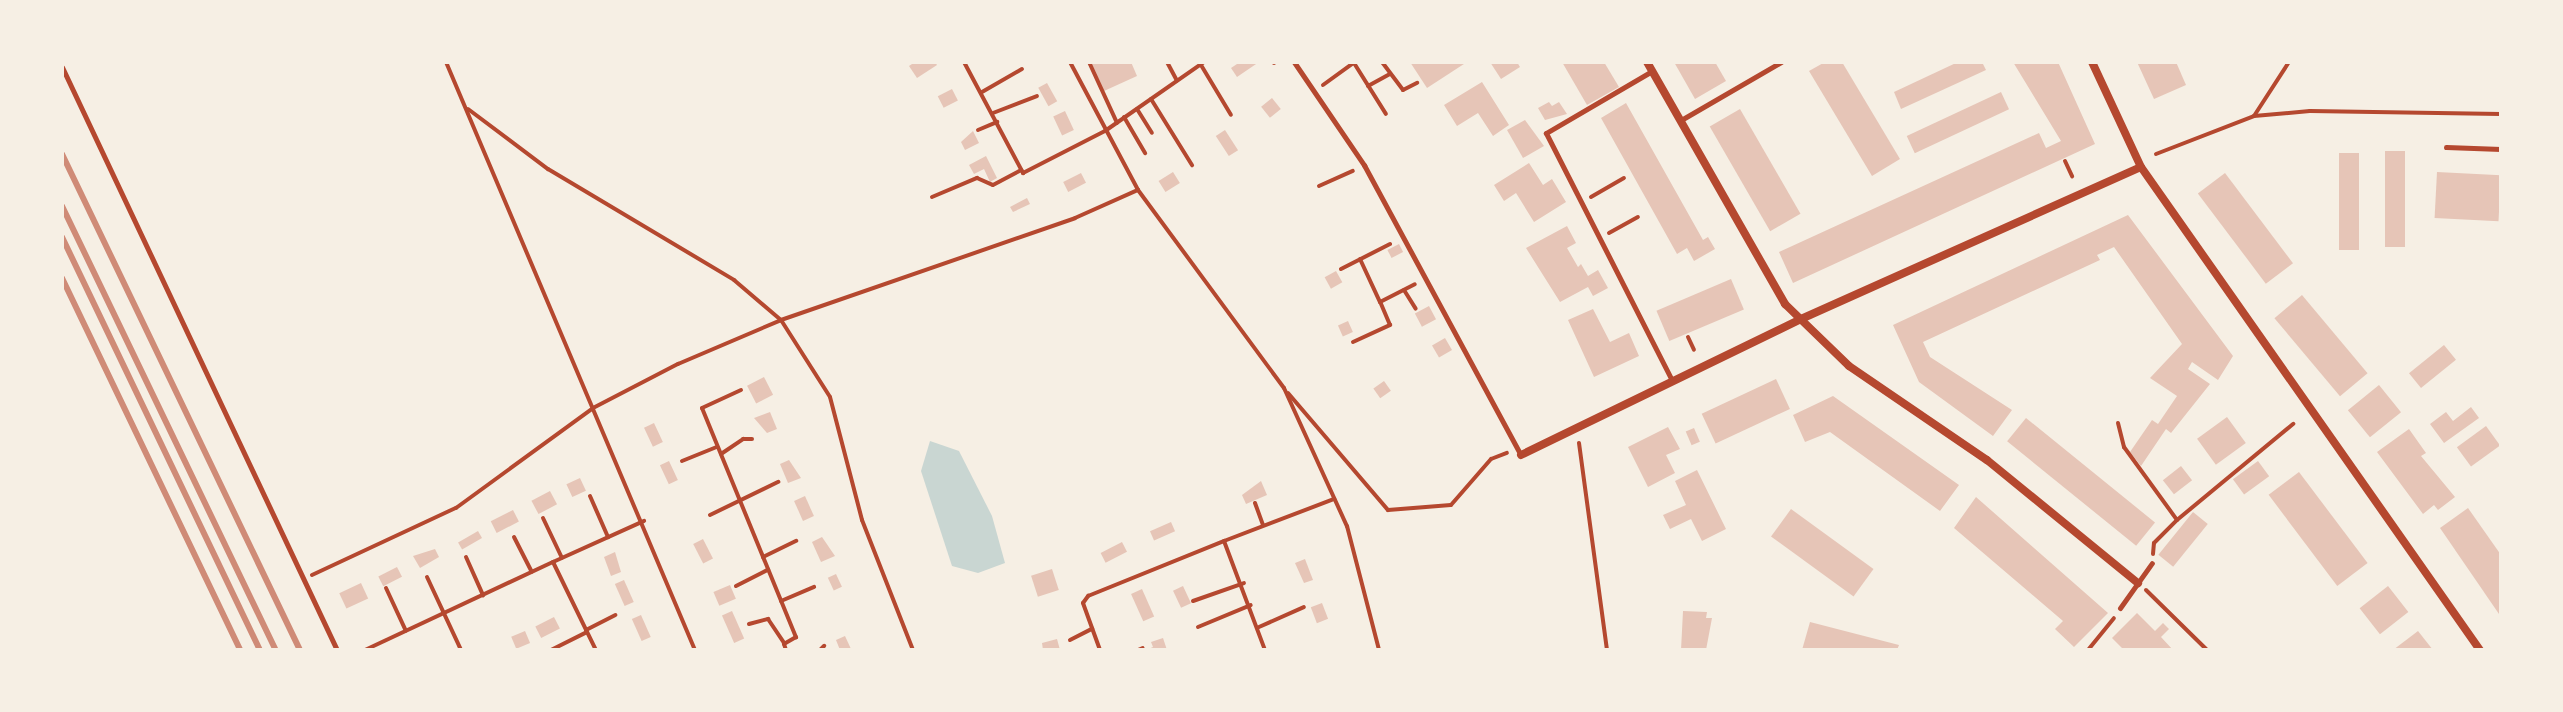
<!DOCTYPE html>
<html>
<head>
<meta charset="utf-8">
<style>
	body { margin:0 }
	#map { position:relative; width:2563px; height:712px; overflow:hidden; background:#f6efe4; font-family:Merriweather,serif }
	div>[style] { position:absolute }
	.water>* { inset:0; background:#c9d6d2 }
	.building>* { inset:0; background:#e6c5b7; transform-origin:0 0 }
	.path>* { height:4px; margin:-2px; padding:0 2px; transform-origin:2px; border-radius:2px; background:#b5482f }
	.service>* { height:5px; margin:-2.5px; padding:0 2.5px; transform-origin:2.5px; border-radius:2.5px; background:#b5482f }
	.minor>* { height:8px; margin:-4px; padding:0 4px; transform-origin:4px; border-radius:4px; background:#b5482f }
	.rail>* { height:6px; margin:-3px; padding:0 3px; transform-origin:3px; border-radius:3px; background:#cf8b77 }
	span { translate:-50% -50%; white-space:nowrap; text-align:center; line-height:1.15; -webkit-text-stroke:7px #f6efe4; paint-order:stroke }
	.frame { position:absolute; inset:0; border:64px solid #f6efe4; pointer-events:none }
</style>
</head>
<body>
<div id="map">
	<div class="water">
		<i style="clip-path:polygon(930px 441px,959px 451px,992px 516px,1005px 563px,978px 573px,952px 566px,921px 471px)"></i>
	</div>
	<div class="building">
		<i style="clip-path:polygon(915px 62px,935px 62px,937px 65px,917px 78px,909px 66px)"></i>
		<i style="clip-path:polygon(1091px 62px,1131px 62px,1137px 76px,1104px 91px)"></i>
		<i style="clip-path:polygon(1240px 62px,1259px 62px,1237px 77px,1231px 68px)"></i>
		<i style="clip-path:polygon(1410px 62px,1467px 62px,1427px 88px)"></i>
		<i style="clip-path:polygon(1490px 62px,1517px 62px,1520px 67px,1501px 79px)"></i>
		<i style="clip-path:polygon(1562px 62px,1604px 62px,1619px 87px,1587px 105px)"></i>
		<i style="clip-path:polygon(1674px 62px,1715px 62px,1726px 81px,1695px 99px)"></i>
		<i style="clip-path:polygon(1825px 62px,1842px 62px,1900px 159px,1872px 176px,1809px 71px)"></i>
		<i style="clip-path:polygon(1958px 62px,1982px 62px,1986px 70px,1901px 109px,1894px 92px)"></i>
		<i style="clip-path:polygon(2013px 62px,2058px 62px,2095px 144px,1793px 283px,1779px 252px,2039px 133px,2046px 148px,2061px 141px)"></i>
		<i style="clip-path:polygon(2137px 62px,2176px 62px,2186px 85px,2154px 99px)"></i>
		<i style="clip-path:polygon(1482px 82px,1509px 125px,1493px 136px,1478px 113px,1457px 126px,1444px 105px)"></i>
		<i style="left:1047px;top:83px;width:21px;height:10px;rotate:61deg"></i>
		<i style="left:952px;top:89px;width:13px;height:16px;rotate:63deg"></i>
		<i style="left:2001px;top:92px;width:19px;height:104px;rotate:65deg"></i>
		<i style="left:1272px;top:98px;width:14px;height:14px;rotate:51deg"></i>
		<i style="clip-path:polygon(1549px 102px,1552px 106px,1559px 102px,1567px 114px,1545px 120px,1538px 108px)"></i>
		<i style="clip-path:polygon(1626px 103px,1703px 240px,1708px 237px,1715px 249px,1694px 261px,1687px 248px,1677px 254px,1601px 118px)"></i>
		<i style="left:1740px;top:109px;width:121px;height:35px;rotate:60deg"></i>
		<i style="left:1065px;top:111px;width:21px;height:13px;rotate:65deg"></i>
		<i style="clip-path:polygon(1525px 120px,1544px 146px,1523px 158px,1507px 130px)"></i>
		<i style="left:1225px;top:130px;width:24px;height:11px;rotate:57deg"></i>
		<i style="clip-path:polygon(973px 131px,979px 143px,965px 150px,961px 142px)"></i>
		<i style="left:2385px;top:151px;width:20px;height:96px"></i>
		<i style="left:2339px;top:153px;width:20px;height:97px"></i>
		<i style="clip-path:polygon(986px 156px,997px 178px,990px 182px,984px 169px,974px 174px,969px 165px)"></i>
		<i style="clip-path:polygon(1529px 163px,1543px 185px,1552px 179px,1566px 202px,1534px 222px,1516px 193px,1504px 201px,1494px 185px)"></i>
		<i style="left:1173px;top:172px;width:13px;height:17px;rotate:58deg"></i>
		<i style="left:2437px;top:172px;width:64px;height:46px;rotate:3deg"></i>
		<i style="left:1081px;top:173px;width:11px;height:20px;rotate:63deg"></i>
		<i style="left:2225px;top:173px;width:113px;height:34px;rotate:53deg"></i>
		<i style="clip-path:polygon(1027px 198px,1030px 204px,1013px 212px,1010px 207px)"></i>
		<i style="clip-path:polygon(2128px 215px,2233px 356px,2218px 380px,2192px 362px,2188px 369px,2210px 384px,2171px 433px,2166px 429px,2141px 466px,2130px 452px,2152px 420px,2158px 424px,2177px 396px,2150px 378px,2182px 344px,2114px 247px,2097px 255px,2100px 260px,1923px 342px,1930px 357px,2012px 410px,1993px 436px,1919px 382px,1893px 325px)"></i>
		<i style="clip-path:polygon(1567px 226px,1576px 243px,1567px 248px,1578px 267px,1581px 264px,1588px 276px,1598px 270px,1608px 288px,1593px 296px,1588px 287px,1560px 302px,1526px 248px)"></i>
		<i style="left:1399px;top:244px;width:9px;height:13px;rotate:63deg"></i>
		<i style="left:1336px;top:271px;width:13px;height:13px;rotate:61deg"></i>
		<i style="left:1731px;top:279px;width:33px;height:81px;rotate:67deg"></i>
		<i style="left:2302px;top:295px;width:102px;height:36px;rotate:50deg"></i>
		<i style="left:1429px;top:306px;width:15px;height:16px;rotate:62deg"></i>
		<i style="clip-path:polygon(1593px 309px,1610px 342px,1629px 333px,1639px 356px,1594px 377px,1568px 320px)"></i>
		<i style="left:1348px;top:321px;width:12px;height:11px;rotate:66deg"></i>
		<i style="left:1445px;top:338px;width:14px;height:15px;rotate:60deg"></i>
		<i style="left:2444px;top:345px;width:19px;height:45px;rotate:51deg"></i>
		<i style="left:764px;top:377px;width:20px;height:19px;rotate:63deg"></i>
		<i style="left:1776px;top:379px;width:33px;height:82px;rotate:65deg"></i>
		<i style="left:1384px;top:381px;width:12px;height:13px;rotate:55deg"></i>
		<i style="left:2379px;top:385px;width:35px;height:40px;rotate:51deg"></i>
		<i style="clip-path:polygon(1833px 396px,1959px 485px,1940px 511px,1830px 432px,1805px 442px,1793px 415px)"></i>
		<i style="clip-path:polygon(2471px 407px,2479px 418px,2444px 443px,2430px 424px,2446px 412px,2453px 421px)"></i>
		<i style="clip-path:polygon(770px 412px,777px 429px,767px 433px,754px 418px)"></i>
		<i style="left:2227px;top:417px;width:32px;height:37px;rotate:54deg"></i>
		<i style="left:2026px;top:418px;width:166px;height:30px;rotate:39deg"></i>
		<i style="left:654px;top:423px;width:21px;height:11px;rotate:65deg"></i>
		<i style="left:2486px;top:426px;width:24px;height:36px;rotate:54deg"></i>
		<i style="clip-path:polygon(1668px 427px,1680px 449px,1666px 455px,1675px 473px,1648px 487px,1628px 447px)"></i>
		<i style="left:1694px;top:428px;width:15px;height:9px;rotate:67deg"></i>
		<i style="clip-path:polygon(2409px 429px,2426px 453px,2421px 456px,2455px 497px,2438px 510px,2434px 505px,2423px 514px,2377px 452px)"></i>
		<i style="clip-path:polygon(789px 460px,801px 478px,788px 483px,780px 464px)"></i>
		<i style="left:669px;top:461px;width:21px;height:10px;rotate:65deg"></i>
		<i style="left:2258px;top:461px;width:19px;height:31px;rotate:54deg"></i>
		<i style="left:2181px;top:466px;width:18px;height:23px;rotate:52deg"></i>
		<i style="clip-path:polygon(1697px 470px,1726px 529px,1702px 541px,1691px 519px,1670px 529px,1663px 515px,1686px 505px,1675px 481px)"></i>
		<i style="left:2299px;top:472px;width:114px;height:38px;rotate:53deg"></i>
		<i style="left:580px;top:478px;width:14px;height:15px;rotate:65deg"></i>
		<i style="clip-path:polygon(1261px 481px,1267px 495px,1246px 504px,1242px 495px)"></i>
		<i style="left:550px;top:491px;width:15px;height:21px;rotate:62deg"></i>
		<i style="left:805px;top:496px;width:22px;height:12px;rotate:66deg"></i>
		<i style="clip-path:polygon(1976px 497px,2108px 613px,2074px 647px,2055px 629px,2063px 621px,1954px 528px)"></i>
		<i style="clip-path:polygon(2468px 508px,2501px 555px,2499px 614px,2440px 528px)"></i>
		<i style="left:1791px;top:509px;width:102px;height:34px;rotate:36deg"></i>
		<i style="left:513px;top:510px;width:13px;height:25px;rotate:63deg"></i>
		<i style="left:2193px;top:512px;width:19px;height:55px;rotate:39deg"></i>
		<i style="left:1171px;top:522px;width:10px;height:23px;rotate:66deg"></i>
		<i style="left:478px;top:531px;width:8px;height:23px;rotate:60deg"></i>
		<i style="clip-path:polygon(822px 537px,835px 556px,821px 562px,812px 542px)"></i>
		<i style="left:703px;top:539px;width:22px;height:11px;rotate:63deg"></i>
		<i style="left:1122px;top:542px;width:11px;height:24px;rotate:63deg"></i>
		<i style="clip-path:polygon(435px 549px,439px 557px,420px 568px,413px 556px)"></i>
		<i style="clip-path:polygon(615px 552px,621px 572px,611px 576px,604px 557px)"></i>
		<i style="clip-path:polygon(1305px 559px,1313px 580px,1304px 583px,1295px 563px)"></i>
		<i style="left:397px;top:567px;width:11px;height:21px;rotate:63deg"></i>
		<i style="left:1052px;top:569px;width:22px;height:22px;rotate:72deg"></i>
		<i style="left:836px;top:574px;width:14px;height:9px;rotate:65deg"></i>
		<i style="left:624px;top:580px;width:24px;height:10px;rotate:66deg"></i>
		<i style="left:361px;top:583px;width:17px;height:24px;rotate:65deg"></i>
		<i style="left:730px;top:585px;width:15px;height:18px;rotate:67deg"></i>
		<i style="left:1183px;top:586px;width:19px;height:11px;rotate:65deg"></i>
		<i style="left:2388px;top:586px;width:33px;height:36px;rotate:52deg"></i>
		<i style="left:1142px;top:589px;width:30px;height:12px;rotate:66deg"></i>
		<i style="left:1322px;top:603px;width:17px;height:12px;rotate:69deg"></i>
		<i style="left:732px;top:611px;width:30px;height:11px;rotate:66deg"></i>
		<i style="clip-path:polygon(1683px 611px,1707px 612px,1706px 618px,1712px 618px,1706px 650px,1681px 650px)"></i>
		<i style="clip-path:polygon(2137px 613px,2155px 631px,2163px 623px,2169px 629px,2161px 637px,2173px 650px,2124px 650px,2112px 638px)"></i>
		<i style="left:641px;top:615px;width:24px;height:10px;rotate:66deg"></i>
		<i style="left:554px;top:617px;width:13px;height:21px;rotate:63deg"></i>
		<i style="clip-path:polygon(1810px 622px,1899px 645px,1897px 650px,1802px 650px)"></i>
		<i style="left:525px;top:631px;width:13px;height:15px;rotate:67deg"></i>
		<i style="clip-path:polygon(2418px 631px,2433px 650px,2393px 650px)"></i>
		<i style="clip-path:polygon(845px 636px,851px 649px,840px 650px,836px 640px)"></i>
		<i style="clip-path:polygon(1163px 638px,1167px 650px,1146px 650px,1153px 647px,1151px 642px)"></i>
		<i style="clip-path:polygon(1057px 639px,1060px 650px,1043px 650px,1042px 643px)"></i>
	</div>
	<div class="path">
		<i style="left:446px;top:62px;width:639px;rotate:67.05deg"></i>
		<i style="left:964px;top:62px;width:126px;rotate:62deg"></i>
		<i style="left:1023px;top:173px;width:92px;rotate:-27.1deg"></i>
		<i style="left:1105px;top:131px;width:121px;rotate:-34.9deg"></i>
		<i style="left:1070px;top:62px;width:145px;rotate:62deg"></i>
		<i style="left:1138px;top:190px;width:246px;rotate:53.6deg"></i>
		<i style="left:1284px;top:388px;width:152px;rotate:65.5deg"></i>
		<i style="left:1347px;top:526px;width:128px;rotate:75.5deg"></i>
		<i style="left:1089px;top:62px;width:67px;rotate:65.3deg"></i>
		<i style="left:1167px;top:62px;width:21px;rotate:62deg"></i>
		<i style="left:1274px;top:62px;width:1px;rotate:90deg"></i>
		<i style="left:1382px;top:62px;width:35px;rotate:53deg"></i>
		<i style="left:1403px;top:90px;width:16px;rotate:-27deg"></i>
		<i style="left:1354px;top:63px;width:60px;rotate:57.9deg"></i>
		<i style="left:1201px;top:65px;width:58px;rotate:59deg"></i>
		<i style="left:1323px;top:85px;width:39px;rotate:-36deg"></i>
		<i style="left:1368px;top:86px;width:25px;rotate:-29deg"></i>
		<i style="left:982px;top:92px;width:46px;rotate:-29.9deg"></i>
		<i style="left:1151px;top:99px;width:78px;rotate:58.2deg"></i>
		<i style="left:468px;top:109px;width:100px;rotate:36.9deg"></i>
		<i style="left:548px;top:169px;width:217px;rotate:30.8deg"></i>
		<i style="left:734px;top:280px;width:62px;rotate:40.4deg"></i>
		<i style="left:781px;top:320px;width:91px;rotate:57.5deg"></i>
		<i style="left:830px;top:397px;width:127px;rotate:75.4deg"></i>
		<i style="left:862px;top:520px;width:140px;rotate:68.6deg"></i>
		<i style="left:1137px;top:109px;width:28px;rotate:58deg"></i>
		<i style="left:993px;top:113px;width:47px;rotate:-21.1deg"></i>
		<i style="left:2254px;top:116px;width:64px;rotate:-57.1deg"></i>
		<i style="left:1124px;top:117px;width:42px;rotate:59.7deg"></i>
		<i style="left:978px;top:130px;width:21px;rotate:-23deg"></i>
		<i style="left:2156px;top:154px;width:105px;rotate:-21.2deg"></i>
		<i style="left:2254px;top:116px;width:56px;rotate:-5.1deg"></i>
		<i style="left:2310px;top:111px;width:191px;rotate:0.9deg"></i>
		<i style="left:2065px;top:161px;width:17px;rotate:65deg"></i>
		<i style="left:1319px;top:186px;width:37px;rotate:-24deg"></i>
		<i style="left:932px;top:197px;width:49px;rotate:-22.9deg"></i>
		<i style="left:977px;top:178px;width:17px;rotate:24deg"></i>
		<i style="left:993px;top:185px;width:32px;rotate:-28deg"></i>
		<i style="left:1591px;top:197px;width:38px;rotate:-30deg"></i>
		<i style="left:1609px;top:233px;width:33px;rotate:-29deg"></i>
		<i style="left:1360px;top:259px;width:47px;rotate:65.1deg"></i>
		<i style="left:1380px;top:302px;width:39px;rotate:-27deg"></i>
		<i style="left:1341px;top:269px;width:55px;rotate:-27deg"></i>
		<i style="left:1404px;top:290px;width:22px;rotate:58deg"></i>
		<i style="left:1688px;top:337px;width:14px;rotate:65deg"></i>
		<i style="left:1353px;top:342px;width:41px;rotate:-24.7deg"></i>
		<i style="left:1390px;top:325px;width:25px;rotate:-113deg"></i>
		<i style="left:741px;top:390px;width:43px;rotate:155.2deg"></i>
		<i style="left:702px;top:408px;width:248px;rotate:67.7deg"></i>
		<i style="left:796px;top:637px;width:14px;rotate:150deg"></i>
		<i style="left:784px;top:644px;width:6px;rotate:72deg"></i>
		<i style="left:1288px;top:393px;width:154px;rotate:49.5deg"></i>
		<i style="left:1388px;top:510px;width:63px;rotate:-4.5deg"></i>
		<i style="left:1451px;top:505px;width:61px;rotate:-49deg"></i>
		<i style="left:1491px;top:459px;width:17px;rotate:-21deg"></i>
		<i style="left:2118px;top:423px;width:25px;rotate:76deg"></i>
		<i style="left:2124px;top:447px;width:90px;rotate:54deg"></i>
		<i style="left:1579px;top:443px;width:209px;rotate:82.3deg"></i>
		<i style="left:721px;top:454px;width:27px;rotate:-34deg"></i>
		<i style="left:743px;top:439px;width:9px"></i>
		<i style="left:682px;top:461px;width:38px;rotate:-22deg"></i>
		<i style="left:590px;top:496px;width:45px;rotate:66.3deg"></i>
		<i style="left:1255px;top:503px;width:23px;rotate:70deg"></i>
		<i style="left:710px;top:515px;width:76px;rotate:-25.9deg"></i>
		<i style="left:543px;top:518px;width:44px;rotate:64.6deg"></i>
		<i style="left:514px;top:537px;width:39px;rotate:63deg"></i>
		<i style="left:1224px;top:541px;width:118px;rotate:-20.9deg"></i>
		<i style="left:2153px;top:554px;width:11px;rotate:-85deg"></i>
		<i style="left:2154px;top:543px;width:33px;rotate:-45deg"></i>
		<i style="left:2177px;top:520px;width:151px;rotate:-39.6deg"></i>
		<i style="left:466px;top:557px;width:42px;rotate:65.9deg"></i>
		<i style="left:763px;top:557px;width:37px;rotate:-26deg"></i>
		<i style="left:553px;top:562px;width:100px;rotate:-24.3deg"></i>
		<i style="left:312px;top:575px;width:159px;rotate:-25deg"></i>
		<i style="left:456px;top:508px;width:170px;rotate:-36.1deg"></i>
		<i style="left:593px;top:408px;width:96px;rotate:-27.4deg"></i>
		<i style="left:678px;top:364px;width:112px;rotate:-23.1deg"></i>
		<i style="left:781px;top:320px;width:311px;rotate:-19.1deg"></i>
		<i style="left:1075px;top:218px;width:69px;rotate:-24deg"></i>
		<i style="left:427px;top:577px;width:81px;rotate:65deg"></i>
		<i style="left:736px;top:586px;width:36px;rotate:-27deg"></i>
		<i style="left:386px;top:588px;width:47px;rotate:65.1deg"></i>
		<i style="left:2146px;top:590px;width:86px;rotate:44.5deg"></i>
		<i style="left:781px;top:601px;width:36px;rotate:-23deg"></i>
		<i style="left:1193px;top:601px;width:54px;rotate:-19.4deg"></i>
		<i style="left:749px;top:624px;width:20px;rotate:-15deg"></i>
		<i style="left:768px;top:619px;width:29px;rotate:56deg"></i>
		<i style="left:1198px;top:627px;width:57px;rotate:-22.5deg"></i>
		<i style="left:1259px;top:627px;width:49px;rotate:-24deg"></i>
		<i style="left:586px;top:630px;width:33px;rotate:-27deg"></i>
		<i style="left:1070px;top:640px;width:25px;rotate:-27deg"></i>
		<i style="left:365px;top:650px;width:208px;rotate:-25.1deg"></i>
		<i style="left:553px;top:562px;width:98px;rotate:64deg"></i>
		<i style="left:551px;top:650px;width:40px;rotate:-26.6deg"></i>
		<i style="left:820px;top:650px;width:6px;rotate:-45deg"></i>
		<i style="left:1100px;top:650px;width:50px;rotate:-109.9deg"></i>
		<i style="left:1083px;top:603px;width:9px;rotate:-54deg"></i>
		<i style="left:1088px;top:596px;width:147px;rotate:-22deg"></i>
		<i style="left:1224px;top:541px;width:116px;rotate:69.4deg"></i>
		<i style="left:1138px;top:650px;width:5px;rotate:-22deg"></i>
		<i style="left:2088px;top:650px;width:41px;rotate:-50.9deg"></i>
	</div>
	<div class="service">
		<i style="left:1294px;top:62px;width:125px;rotate:55.8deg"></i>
		<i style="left:1364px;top:165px;width:330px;rotate:61.6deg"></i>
		<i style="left:62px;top:67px;width:645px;rotate:64.75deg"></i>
		<i style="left:1652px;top:71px;width:123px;rotate:149.7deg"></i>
		<i style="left:1546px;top:133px;width:277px;rotate:63deg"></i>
		<i style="left:1681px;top:120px;width:116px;rotate:-30.1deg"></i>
		<i style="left:2446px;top:147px;width:55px;rotate:2.1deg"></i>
		<i style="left:2120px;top:608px;width:55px;rotate:-54.6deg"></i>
	</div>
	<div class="minor">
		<i style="left:1647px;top:62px;width:279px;rotate:60.3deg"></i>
		<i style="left:1785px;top:304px;width:89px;rotate:44.1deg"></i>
		<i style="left:1849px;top:366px;width:167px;rotate:34.3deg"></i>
		<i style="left:1987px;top:460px;width:195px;rotate:39.2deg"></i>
		<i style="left:2092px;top:62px;width:116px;rotate:65deg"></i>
		<i style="left:2141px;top:167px;width:590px;rotate:54.94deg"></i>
		<i style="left:1521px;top:455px;width:311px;rotate:-25.9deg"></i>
		<i style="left:1801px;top:319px;width:372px;rotate:-24.1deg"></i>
	</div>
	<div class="rail">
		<i style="left:62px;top:154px;width:550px;rotate:64.37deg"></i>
		<i style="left:62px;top:206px;width:493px;rotate:64.3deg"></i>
		<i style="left:62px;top:237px;width:458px;rotate:64.4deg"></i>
		<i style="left:62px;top:278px;width:412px;rotate:64.4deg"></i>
	</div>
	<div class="frame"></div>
</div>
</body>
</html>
